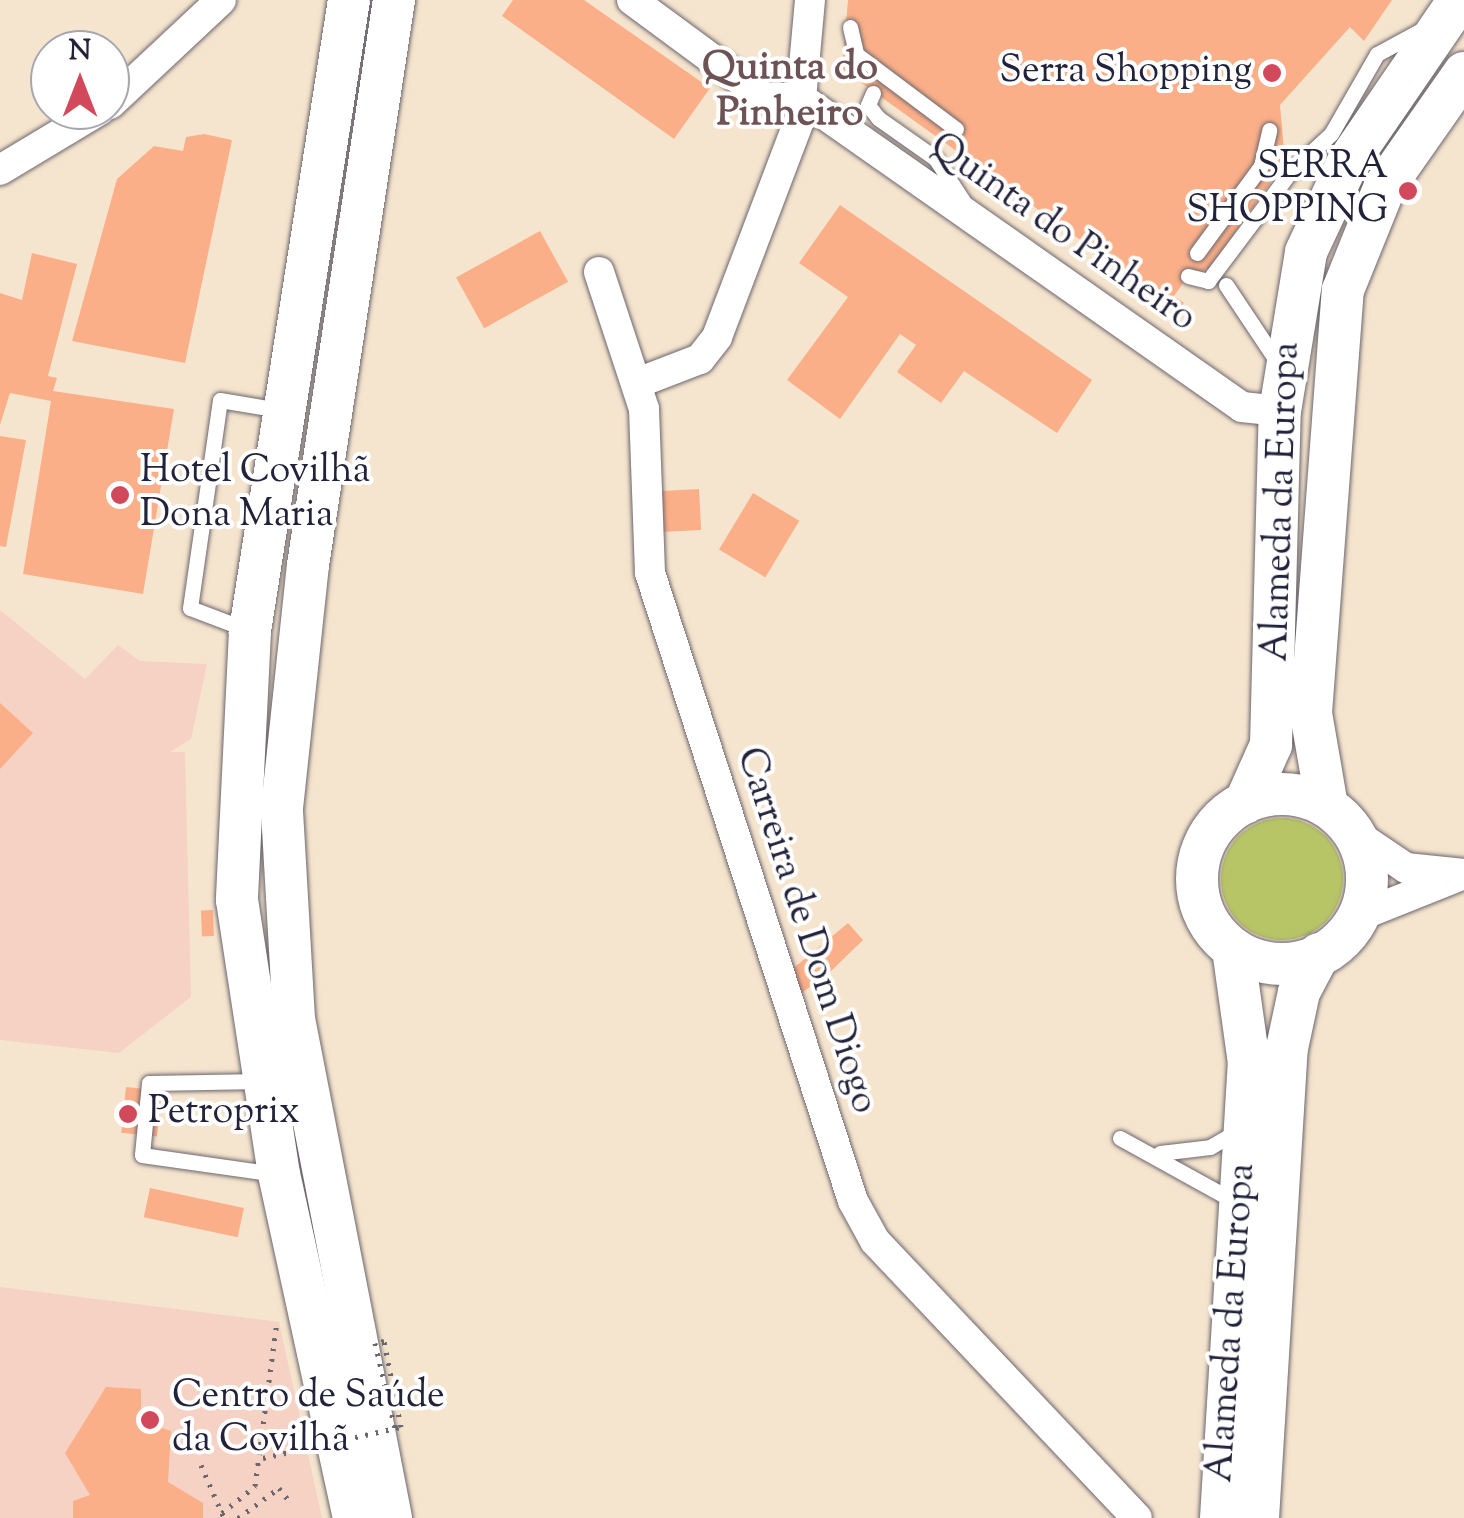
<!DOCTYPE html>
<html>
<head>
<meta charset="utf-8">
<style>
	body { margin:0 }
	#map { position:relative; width:1464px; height:1518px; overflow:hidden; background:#f6e5ce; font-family:"Sorts Mill Goudy",serif }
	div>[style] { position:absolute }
	.built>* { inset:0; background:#f6d2c4 }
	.green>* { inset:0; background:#b8c567 }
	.round { border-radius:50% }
	.building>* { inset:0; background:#fbaf88; transform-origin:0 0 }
	.path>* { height:5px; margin-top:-2.5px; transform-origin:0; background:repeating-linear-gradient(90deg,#6c666e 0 2.5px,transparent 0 10.5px) }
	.roads { filter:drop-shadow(0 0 2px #6c666e) drop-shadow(0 0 2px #6c666e) }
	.lane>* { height:15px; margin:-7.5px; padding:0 7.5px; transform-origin:7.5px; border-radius:7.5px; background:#fff }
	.street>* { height:30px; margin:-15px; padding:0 15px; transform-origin:15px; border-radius:15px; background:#fff }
	.secondary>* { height:42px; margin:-21px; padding:0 21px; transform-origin:21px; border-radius:21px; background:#fff }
	.secondary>.ring { margin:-21px; padding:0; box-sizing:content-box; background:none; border:42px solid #fff; border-radius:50% }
	.path-bridge>* { height:5px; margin-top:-2.5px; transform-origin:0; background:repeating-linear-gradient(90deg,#6c666e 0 2.5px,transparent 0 10.5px) }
	.dots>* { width:28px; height:28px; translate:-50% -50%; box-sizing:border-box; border:5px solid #fff; border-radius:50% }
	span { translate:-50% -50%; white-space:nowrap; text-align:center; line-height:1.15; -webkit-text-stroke:8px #fff; paint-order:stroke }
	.poi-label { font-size:38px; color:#22223b }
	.right { translate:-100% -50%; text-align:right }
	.left { translate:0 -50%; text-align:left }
	.street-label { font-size:38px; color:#22223b }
	.neighbourhood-label { font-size:40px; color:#6e5356; font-weight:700 }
	.north { position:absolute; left:30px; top:30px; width:100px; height:100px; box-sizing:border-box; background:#fff; border:2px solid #a7a7b1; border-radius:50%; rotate:0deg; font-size:28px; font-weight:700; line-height:40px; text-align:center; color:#22223b }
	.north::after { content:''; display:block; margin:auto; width:35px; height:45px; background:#d1495b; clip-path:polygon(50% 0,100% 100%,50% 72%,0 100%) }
</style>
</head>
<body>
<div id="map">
	<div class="built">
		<i style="clip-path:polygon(0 610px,85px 679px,118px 645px,140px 661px,207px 664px,191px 739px,170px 752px,185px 752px,191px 997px,119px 1053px,0 1040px)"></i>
		<i style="clip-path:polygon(0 1287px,279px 1322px,322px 1518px,0 1518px)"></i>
	</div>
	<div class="green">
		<i class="round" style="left:1221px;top:818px;width:122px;height:122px"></i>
	</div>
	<div class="building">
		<i style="clip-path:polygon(513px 0,584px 0,710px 88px,674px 139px,502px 16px)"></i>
		<i style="clip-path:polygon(848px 0,1392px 0,1364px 41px,1350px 27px,1280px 105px,1285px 162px,1210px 268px,1188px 276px,1174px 296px,1184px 303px,1178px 310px,842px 69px)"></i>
		<i style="clip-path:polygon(204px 134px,232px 140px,185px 363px,72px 341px,117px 179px,154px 146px,183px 151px,186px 137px)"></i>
		<i style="clip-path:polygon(840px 205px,1092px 380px,1057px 433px,964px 371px,941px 403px,897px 372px,916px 345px,900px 334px,840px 419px,787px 380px,848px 297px,799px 263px)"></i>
		<i style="left:540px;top:231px;width:58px;height:96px;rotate:61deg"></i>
		<i style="clip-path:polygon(32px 253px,77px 264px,48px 376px,57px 378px,53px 391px,174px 409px,143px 594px,23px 574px,51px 401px,10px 393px,0 425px,0 293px,22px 300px)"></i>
		<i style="clip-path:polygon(0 436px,26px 440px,6px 547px,0 546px)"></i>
		<i style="left:699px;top:489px;width:41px;height:41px;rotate:87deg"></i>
		<i style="left:753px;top:493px;width:54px;height:66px;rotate:31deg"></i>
		<i style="clip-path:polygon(0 703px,33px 733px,0 769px)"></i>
		<i style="left:213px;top:910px;width:26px;height:12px;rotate:88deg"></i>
		<i style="clip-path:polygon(848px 923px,863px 940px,828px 974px,837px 986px,826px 996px,816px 982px,793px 1000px,785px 975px)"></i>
		<i style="left:126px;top:1087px;width:36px;height:46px;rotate:6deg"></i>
		<i style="left:150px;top:1188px;width:96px;height:30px;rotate:12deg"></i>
		<i style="clip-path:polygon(106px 1387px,141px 1389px,141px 1421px,171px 1431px,168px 1482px,203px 1503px,203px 1518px,73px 1518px,73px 1501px,90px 1495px,65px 1453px)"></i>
	</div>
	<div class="path">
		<i style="left:201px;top:1465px;width:58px;rotate:66.5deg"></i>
		<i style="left:222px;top:1513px;width:43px;rotate:-39.3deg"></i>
		<i style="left:255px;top:1486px;width:166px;rotate:-82.4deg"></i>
		<i style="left:238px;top:1518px;width:51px;rotate:-36.2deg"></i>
		<i style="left:279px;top:1488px;width:16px;rotate:52deg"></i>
	</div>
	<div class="roads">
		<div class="lane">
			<i style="left:850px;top:27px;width:28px;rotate:77deg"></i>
			<i style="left:856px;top:54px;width:125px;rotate:36.9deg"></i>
			<i style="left:873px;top:93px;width:13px;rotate:113deg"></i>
			<i style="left:868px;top:105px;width:16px;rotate:52deg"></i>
			<i style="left:878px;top:118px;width:70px;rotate:35.1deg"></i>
			<i style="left:935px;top:158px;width:62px;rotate:56.8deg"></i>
			<i style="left:1197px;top:253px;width:108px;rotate:-53.7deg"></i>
			<i style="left:1261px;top:166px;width:37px;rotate:-77deg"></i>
			<i style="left:1188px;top:276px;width:21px;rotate:14deg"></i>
			<i style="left:1208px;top:281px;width:138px;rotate:-53deg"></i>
			<i style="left:1291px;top:171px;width:54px;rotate:-42.8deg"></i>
			<i style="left:1331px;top:134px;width:92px;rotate:-60.1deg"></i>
			<i style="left:1377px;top:54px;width:55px;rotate:-28.4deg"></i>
			<i style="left:1226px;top:285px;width:101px;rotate:56.3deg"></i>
			<i style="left:248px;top:630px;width:62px;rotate:-159.2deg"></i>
			<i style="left:190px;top:608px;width:210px;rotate:-81.8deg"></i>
			<i style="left:220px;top:400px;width:61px;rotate:9.5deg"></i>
			<i style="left:262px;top:1081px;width:113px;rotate:179deg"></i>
			<i style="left:149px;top:1083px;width:72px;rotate:95.6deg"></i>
			<i style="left:142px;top:1155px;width:134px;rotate:8.1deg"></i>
			<i style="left:1120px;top:1138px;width:130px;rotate:28.9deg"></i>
			<i style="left:1160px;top:1153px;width:50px;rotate:-6.8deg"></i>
			<i style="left:1210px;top:1147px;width:36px;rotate:-30deg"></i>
		</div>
		<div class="street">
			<i style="left:632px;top:0;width:165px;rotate:36.4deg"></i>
			<i style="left:765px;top:98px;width:36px"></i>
			<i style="left:810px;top:0;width:98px;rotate:95.2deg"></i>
			<i style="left:801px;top:98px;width:538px;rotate:35.02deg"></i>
			<i style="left:1242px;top:407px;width:38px;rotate:6deg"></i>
			<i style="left:110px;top:104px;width:152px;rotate:-43.1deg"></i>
			<i style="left:0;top:170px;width:117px;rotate:-31deg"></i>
			<i style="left:599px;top:272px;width:144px;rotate:71.8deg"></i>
			<i style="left:644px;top:409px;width:164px;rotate:87.9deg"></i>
			<i style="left:650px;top:573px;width:660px;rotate:72.09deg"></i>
			<i style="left:853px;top:1201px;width:46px;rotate:61.2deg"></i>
			<i style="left:875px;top:1241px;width:381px;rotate:46.6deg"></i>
			<i style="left:640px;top:382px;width:64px;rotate:-21deg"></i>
			<i style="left:700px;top:359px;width:28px;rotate:-52deg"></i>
			<i style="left:717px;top:337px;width:250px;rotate:-69.2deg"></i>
			<i style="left:1357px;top:835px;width:59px;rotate:34deg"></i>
			<i style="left:1406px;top:868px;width:58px;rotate:5.9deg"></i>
			<i style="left:1359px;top:916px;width:105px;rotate:-21.7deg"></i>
		</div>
		<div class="secondary">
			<i style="left:349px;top:0;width:639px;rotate:98.92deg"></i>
			<i style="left:250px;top:631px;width:269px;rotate:92.8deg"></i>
			<i style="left:237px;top:900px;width:277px;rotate:81.3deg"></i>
			<i style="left:279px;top:1174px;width:352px;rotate:77.7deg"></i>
			<i class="ring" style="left:1197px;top:794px;width:128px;height:128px"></i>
			<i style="left:1245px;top:803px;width:64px;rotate:-65.9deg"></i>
			<i style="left:1271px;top:745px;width:334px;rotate:-88.5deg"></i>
			<i style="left:1280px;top:411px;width:161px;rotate:-80.7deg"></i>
			<i style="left:1306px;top:252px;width:99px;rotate:-65deg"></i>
			<i style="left:1348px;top:162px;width:196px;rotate:-55.6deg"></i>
			<i style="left:1327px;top:806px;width:94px;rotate:-99.8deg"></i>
			<i style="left:1311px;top:713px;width:424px;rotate:-85.7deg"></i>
			<i style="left:1343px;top:290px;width:112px;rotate:-68deg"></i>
			<i style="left:1385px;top:186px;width:138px;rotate:-55deg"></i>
			<i style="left:391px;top:1518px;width:508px;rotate:-101deg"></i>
			<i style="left:294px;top:1019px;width:211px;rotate:-93.3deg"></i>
			<i style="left:282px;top:808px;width:244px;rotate:-83.9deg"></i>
			<i style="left:308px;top:565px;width:572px;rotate:-81.35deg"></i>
			<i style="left:1221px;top:1518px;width:456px;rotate:-86.5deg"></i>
			<i style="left:1249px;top:1063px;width:115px;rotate:-98deg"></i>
			<i style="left:1258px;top:1518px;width:471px;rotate:-86.5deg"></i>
			<i style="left:1287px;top:1048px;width:57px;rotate:-77.9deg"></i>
			<i style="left:1299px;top:992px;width:43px;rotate:-62.2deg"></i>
		</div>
	</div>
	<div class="path-bridge">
		<i style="left:384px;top:1341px;width:9px;rotate:167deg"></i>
		<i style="left:375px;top:1343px;width:87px;rotate:76.8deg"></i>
		<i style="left:263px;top:1458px;width:141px;rotate:-12.7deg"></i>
		<i style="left:401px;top:1427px;width:88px;rotate:-101.2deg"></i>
	</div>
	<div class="dots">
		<i style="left:1272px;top:73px;background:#d1495b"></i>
		<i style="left:1408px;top:191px;background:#d1495b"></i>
		<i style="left:120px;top:495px;background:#d1495b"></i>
		<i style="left:128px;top:1114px;background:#d1495b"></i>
		<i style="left:150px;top:1420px;background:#d1495b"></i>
	</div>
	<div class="poi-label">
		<span class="right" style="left:1252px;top:73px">Serra Shopping</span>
		<span class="right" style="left:1388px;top:191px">SERRA<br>SHOPPING</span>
		<span class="left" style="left:140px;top:495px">Hotel Covilhã<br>Dona Maria</span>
		<span class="left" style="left:148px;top:1114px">Petroprix</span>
		<span class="left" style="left:172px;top:1420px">Centro de Saúde<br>da Covilhã</span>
	</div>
	<div class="street-label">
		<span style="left:1062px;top:234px;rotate:35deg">Quinta do Pinheiro</span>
		<span style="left:1283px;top:502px;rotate:-88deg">Alameda da Europa</span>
		<span style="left:805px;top:931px;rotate:72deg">Carreira de Dom Diogo</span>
		<span style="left:1233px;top:1323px;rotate:-86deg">Alameda da Europa</span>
	</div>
	<div class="neighbourhood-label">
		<span style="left:790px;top:92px">Quinta do<br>Pinheiro</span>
	</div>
	<div class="north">N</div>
</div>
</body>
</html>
